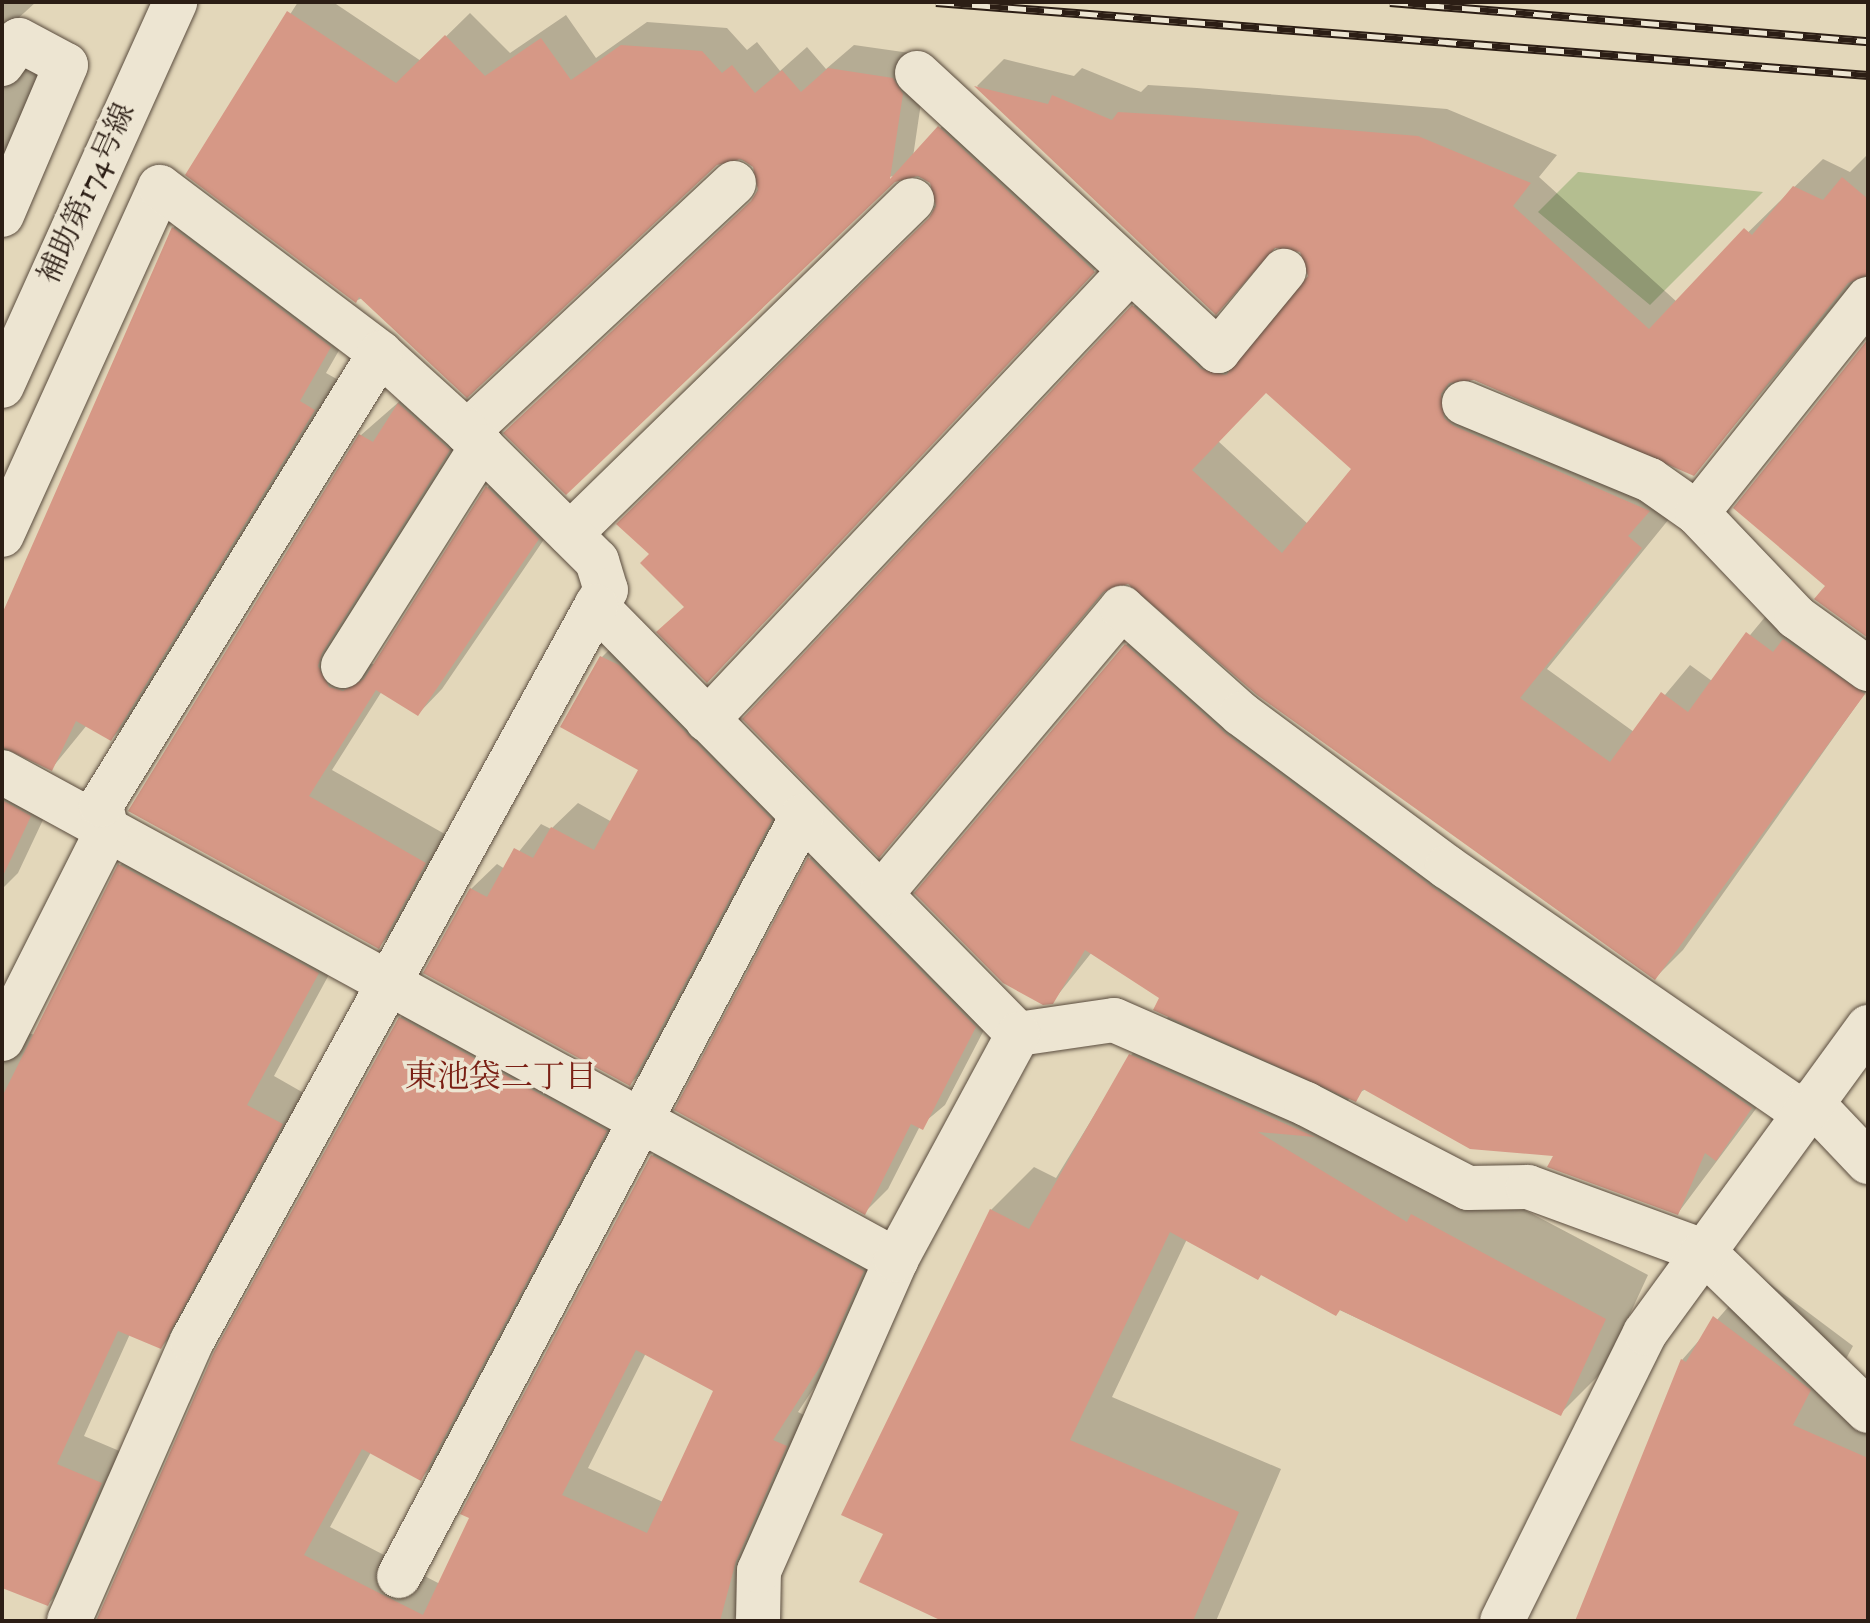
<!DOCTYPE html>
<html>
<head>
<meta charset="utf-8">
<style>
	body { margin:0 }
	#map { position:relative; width:1870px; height:1623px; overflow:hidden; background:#e3d7ba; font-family:"IM FELL DW Pica","Noto Serif JP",serif }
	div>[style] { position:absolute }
	.green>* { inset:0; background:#b4be90 }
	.shadow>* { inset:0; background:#0003 }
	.building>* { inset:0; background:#d69886 }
	.roads { filter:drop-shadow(0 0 2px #5a4c3e) drop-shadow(0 0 2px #5a4c3e) }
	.minor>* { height:44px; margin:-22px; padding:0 22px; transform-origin:22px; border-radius:22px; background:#ede5d2 }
	.rail>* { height:9px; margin-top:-4.5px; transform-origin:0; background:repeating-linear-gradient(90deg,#ede5d2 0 18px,#2c1e15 0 36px); box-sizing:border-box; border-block:2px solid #2c1e15 }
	span { translate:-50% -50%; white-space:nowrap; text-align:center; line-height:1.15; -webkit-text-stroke:7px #ede5d2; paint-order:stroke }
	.street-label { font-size:30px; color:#2c1e15 }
	.neighbourhood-label { font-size:32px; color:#7a1f14 }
	.frame { position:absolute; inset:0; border:4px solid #2c1e15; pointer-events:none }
</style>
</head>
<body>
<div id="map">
	<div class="green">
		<i style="clip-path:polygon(1578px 172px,1579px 172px,1763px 192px,1650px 305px,1538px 212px)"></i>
	</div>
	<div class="shadow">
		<i style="clip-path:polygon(2px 2px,36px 2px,2px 33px)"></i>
		<i style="clip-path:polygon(298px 2px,333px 2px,421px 61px,470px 13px,510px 53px,566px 15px,596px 58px,647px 22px,727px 28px,747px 50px,757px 42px,780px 71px,807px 47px,826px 69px,854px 45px,917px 54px,926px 69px,913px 157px,963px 104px,1117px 246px,731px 657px,685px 606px,931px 218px,938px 194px,931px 180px,906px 174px,754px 200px,761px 178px,753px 164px,729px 156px,355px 301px,188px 174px)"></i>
		<i style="clip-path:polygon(51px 51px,2px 187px,2px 52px)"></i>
		<i style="clip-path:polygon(evenodd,1004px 59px,1074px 76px,1082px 68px,1141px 92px,1148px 85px,1197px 88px,1447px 109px,1557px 155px,1539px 177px,1677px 302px,1823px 159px,1850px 172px,1868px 154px,1868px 275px,1860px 274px,1694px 474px,1470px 378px,1471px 389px,1676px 482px,1669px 519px,1547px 669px,1634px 732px,1690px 665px,1712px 681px,1775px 605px,1868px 689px,1683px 950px,1655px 978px,1128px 581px,1108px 588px,879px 855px,1133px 307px,1161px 279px,1252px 347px,1311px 276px,1302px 250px,1277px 246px,1216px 312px,977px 86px,1004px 59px,1267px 391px,1353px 469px,1308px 524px,1218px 441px,1267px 391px)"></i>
		<i style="clip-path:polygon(201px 200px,357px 319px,326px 373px,342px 382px,139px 711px,111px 739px,87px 725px,52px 768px,8px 748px,8px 758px,58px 788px,18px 873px,2px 889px,2px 618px,173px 228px)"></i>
		<i style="clip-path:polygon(424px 380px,473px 424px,356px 663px,376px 664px,488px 487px,512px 463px,562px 513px,442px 689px,418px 714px,382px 691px,332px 770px,450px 837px,403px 922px,378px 947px,131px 810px,361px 435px)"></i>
		<i style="clip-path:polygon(1152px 620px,1252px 709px,1776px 1082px,1678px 1213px,1556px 1154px,1366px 1089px,1351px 1097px,1338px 1111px,1648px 1275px,1604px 1370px,1561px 1413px,1187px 1239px,1112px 1397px,1281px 1469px,1216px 1621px,947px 1621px,885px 1533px,991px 1210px,1034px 1167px,1056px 1178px,1131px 1055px,1170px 1015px,1162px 998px,1092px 952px,1053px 1001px,1126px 645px)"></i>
		<i style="clip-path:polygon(627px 632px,796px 794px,655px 1059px,630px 1084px,425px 972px,471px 889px,497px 864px,505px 869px,541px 824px,551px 829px,578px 803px,612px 822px,641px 769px,602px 657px)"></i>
		<i style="clip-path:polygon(833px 836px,998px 1003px,945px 1105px,920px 1126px,888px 1189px,865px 1212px,677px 1110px,810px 858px)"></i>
		<i style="clip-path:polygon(148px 837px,345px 945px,274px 1076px,309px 1096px,189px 1319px,161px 1347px,130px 1334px,84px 1436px,129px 1455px,76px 1576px,48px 1604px,2px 1585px,2px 1042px,15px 1029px,35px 1035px,120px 865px)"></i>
		<i style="clip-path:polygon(evenodd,427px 991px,632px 1103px,448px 1451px,421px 1478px,371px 1452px,330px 1527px,440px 1584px,652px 1156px,679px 1129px,890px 1244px,852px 1330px,798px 1412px,812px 1419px,734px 1620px,98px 1621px,400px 1018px,427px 991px,646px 1353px,716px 1390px,663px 1502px,588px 1468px,646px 1353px)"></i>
		<i style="clip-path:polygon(1757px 1274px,1853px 1346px,1834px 1381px,1868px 1396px,1868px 1621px,1576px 1621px,1682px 1360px)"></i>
	</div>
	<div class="building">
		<i style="clip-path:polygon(287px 11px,396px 83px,445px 35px,485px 76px,541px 38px,571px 80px,621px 45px,702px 51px,722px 73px,732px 65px,755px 93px,782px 70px,801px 92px,828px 68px,893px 78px,903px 94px,890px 179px,938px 126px,1095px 272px,707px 683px,656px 632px,684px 607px,640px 563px,649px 554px,616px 524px,929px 218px,936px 206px,930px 183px,918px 176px,895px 182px,566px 495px,503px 433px,751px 201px,758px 190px,753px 167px,741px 159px,717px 165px,467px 398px,359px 297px,356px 303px,185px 175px)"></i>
		<i style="clip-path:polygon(evenodd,974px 86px,1048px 104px,1052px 95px,1112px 120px,1118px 112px,1168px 115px,1418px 136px,1531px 183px,1513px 206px,1649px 329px,1744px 228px,1752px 235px,1793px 186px,1823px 200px,1842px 177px,1868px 199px,1868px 275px,1848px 283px,1694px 476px,1474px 380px,1449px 383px,1441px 394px,1444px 418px,1454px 426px,1650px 511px,1628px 536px,1642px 548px,1520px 698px,1610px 762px,1661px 692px,1688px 712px,1746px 632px,1773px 652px,1783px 639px,1865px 694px,1655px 980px,1257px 695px,1128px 584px,1103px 592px,879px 858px,742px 719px,1132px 305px,1201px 369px,1226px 375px,1308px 276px,1300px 252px,1275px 248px,1216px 315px,974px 86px,1266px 393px,1351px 469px,1282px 553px,1192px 470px,1266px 393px)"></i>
		<i style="clip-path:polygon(172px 227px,331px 347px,300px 401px,315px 410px,111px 741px,76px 721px,52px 771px,2px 747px,2px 614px)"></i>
		<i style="clip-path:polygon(1868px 339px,1868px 638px,1814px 599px,1825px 586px,1733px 508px)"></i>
		<i style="clip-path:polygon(398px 403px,450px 450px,322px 653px,318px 666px,329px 687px,343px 691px,364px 679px,486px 486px,539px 539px,418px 716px,376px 690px,309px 796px,426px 863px,379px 949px,128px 811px,359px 434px,373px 442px)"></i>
		<i style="clip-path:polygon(1125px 644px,1226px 734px,1432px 887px,1752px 1108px,1716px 1161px,1705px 1153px,1678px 1215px,1547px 1167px,1553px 1156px,1470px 1149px,1363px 1089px,1356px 1102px,1153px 1010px,1159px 998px,1085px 950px,1053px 1004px,1043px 1005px,1003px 983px,914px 893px)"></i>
		<i style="clip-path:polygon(600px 656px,619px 665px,772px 820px,630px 1086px,423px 973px,470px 888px,487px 897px,514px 848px,533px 858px,551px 827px,594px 850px,638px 770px,560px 727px)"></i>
		<i style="clip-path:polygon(2px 800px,31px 816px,2px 878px)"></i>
		<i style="clip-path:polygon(808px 857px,976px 1027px,923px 1130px,911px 1124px,865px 1215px,674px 1110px)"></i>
		<i style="clip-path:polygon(118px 864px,319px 973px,247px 1105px,283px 1124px,161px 1349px,118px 1331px,57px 1464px,102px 1483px,48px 1606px,2px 1588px,2px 1097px)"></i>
		<i style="clip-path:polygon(evenodd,399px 1017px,607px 1131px,421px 1481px,362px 1449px,304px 1555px,423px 1615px,469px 1518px,460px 1514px,651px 1155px,864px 1271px,825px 1359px,773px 1440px,787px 1446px,736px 1561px,720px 1621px,96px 1621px,214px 1352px,399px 1017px,636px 1350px,713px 1391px,647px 1533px,562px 1495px,636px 1350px)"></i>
		<i style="clip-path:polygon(1129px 1054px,1315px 1137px,1258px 1132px,1407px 1222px,1411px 1214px,1606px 1319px,1561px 1416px,1340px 1310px,1336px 1316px,1261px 1275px,1258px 1280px,1170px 1232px,1070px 1440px,1239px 1512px,1193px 1621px,942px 1621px,859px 1582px,883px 1534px,841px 1515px,990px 1209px,1029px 1229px)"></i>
		<i style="clip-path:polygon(1713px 1316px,1811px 1390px,1793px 1425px,1868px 1458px,1868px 1621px,1575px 1621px,1681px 1359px,1686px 1362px)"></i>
	</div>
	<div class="roads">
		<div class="minor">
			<i style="left:2px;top:64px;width:29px;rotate:-55deg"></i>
			<i style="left:19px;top:40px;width:53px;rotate:28deg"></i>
			<i style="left:66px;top:65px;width:163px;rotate:113.1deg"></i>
			<i style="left:917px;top:73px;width:410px;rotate:42.7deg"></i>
			<i style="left:1218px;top:351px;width:104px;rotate:-50.5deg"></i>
			<i style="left:2px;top:386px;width:421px;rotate:-65.7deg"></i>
			<i style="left:1464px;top:403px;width:201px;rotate:22.5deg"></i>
			<i style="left:1650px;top:480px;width:57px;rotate:35.1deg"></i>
			<i style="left:1697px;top:513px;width:144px;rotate:46.4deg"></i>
			<i style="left:1796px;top:617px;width:89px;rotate:35.8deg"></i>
			<i style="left:467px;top:432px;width:365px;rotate:-43deg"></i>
			<i style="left:1697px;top:513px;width:274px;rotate:-51.4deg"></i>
			<i style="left:570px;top:534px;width:478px;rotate:-44.3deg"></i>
			<i style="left:2px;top:535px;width:382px;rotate:-65.6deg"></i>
			<i style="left:160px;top:187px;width:276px;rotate:37deg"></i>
			<i style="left:380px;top:353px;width:118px;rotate:42.2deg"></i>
			<i style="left:467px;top:432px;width:183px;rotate:44.8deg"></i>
			<i style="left:597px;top:561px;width:30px;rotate:73deg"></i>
			<i style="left:606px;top:590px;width:19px;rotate:122deg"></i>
			<i style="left:596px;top:606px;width:601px;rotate:45.4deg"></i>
			<i style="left:1018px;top:1034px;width:97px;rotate:-8.3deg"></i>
			<i style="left:1114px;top:1020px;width:210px;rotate:23.6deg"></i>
			<i style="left:1306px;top:1104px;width:182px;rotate:27.4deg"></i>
			<i style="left:1468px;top:1188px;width:60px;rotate:-1deg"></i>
			<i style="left:1528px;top:1187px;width:186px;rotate:20.1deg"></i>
			<i style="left:1703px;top:1251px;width:230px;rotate:44.1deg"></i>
			<i style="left:343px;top:666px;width:260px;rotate:-57.7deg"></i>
			<i style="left:707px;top:720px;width:615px;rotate:-46.71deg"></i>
			<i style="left:2px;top:772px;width:1019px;rotate:28.63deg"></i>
			<i style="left:881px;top:894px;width:374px;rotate:-49.9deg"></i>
			<i style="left:1122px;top:608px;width:159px;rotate:41.7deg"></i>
			<i style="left:1241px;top:714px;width:257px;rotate:36.6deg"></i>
			<i style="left:1447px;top:867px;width:433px;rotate:34.6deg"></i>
			<i style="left:2px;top:1039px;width:233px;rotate:-63.2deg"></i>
			<i style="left:107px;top:831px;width:27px;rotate:-103deg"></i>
			<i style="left:101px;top:805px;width:531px;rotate:-58.31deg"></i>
			<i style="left:1811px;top:1102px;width:83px;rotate:46.5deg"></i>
			<i style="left:399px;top:1576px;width:860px;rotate:-62.06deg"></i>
			<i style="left:69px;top:1621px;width:306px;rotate:-66.3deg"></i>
			<i style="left:192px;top:1341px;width:839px;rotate:-61.2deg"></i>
			<i style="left:758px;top:1621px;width:50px;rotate:-88.9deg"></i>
			<i style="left:759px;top:1571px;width:340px;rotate:-66.2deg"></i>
			<i style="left:896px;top:1260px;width:257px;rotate:-61.6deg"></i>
			<i style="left:1502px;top:1621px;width:322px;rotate:-63.6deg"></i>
			<i style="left:1645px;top:1333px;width:379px;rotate:-53.9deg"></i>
		</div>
	</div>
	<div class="rail">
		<i style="left:936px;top:2px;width:935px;rotate:4.48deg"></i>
		<i style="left:1390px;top:2px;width:480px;rotate:4.7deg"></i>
	</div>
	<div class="street-label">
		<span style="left:88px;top:194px;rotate:-66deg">補助第174号線</span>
	</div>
	<div class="neighbourhood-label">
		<span style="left:501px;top:1078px">東池袋二丁目</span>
	</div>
	<div class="frame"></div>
</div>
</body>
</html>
